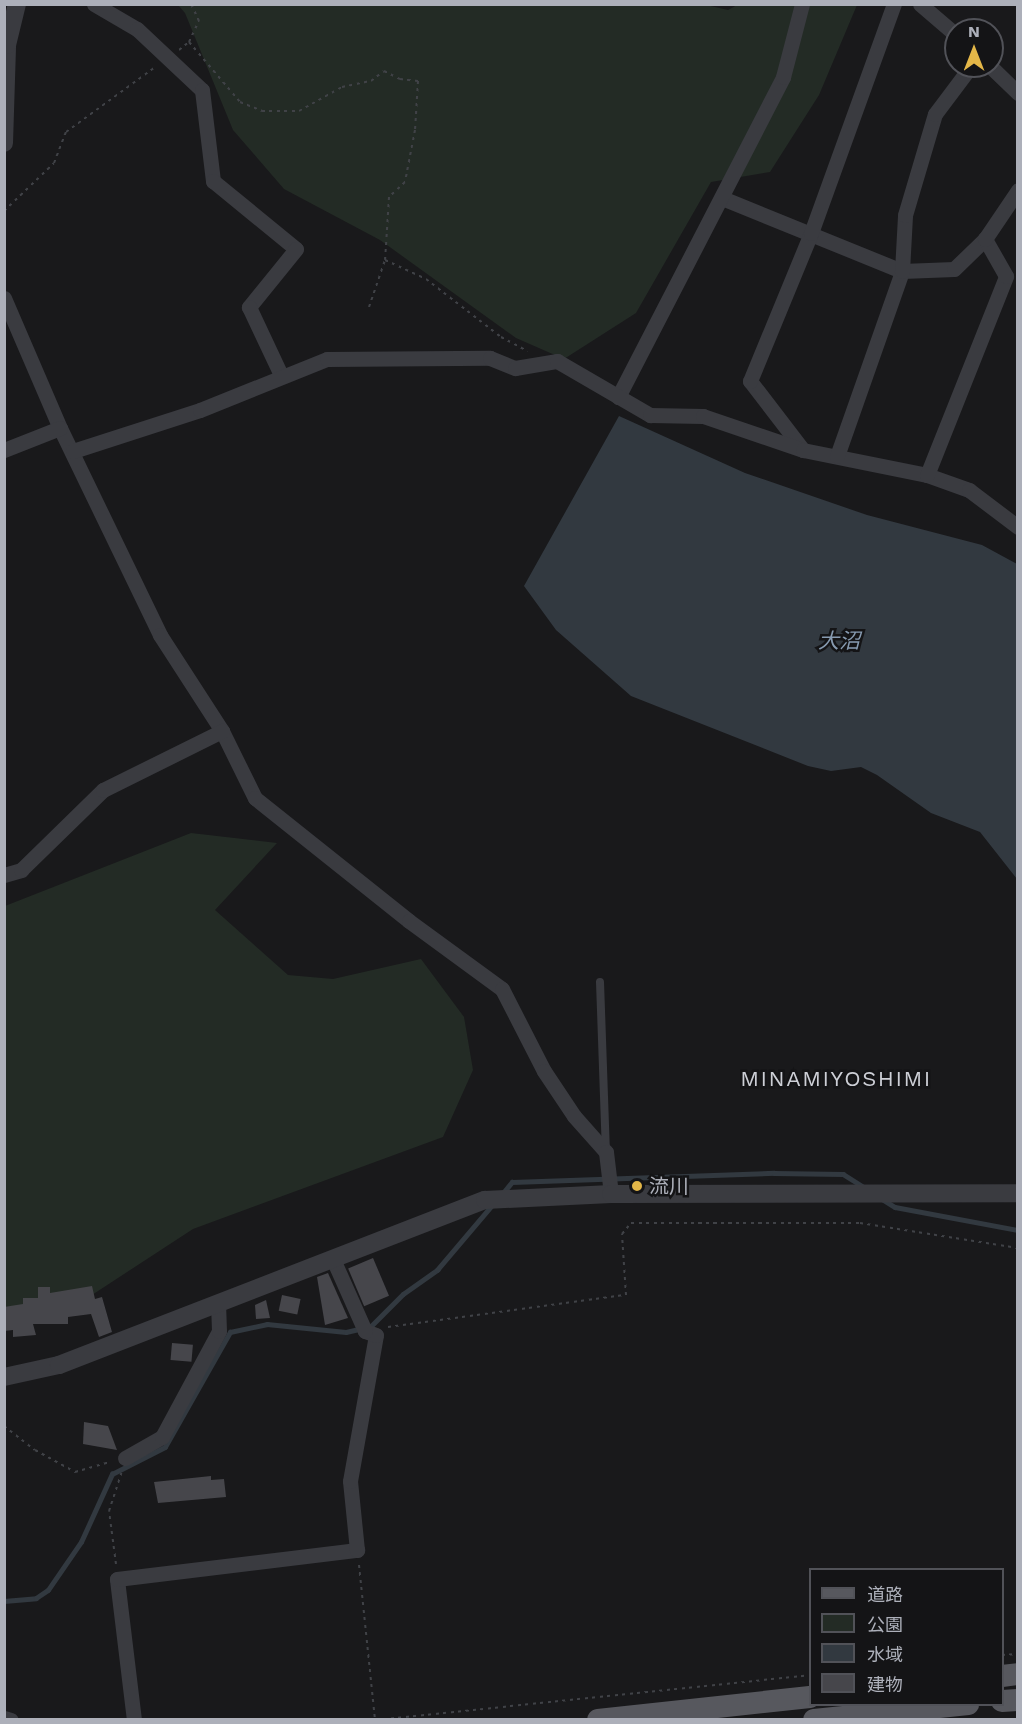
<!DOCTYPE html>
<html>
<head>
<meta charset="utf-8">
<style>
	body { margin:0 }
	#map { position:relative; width:1022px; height:1724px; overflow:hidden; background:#19191b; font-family:"Work Sans","Noto Sans JP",sans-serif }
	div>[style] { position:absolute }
	.green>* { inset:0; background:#232b25 }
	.water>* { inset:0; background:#323940 }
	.stream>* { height:4.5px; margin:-2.25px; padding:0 2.25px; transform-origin:2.25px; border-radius:2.25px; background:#323940 }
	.building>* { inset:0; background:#46464b; transform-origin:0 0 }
	.path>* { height:2px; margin-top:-1px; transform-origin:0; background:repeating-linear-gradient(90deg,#404247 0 3px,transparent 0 7.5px) }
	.service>* { height:8px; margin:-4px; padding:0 4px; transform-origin:4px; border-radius:4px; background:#3a3b40 }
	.minor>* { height:15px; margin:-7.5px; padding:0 7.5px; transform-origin:7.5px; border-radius:7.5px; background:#3a3b40 }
	.tertiary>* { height:18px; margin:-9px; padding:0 9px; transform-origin:9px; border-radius:9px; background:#3a3b40 }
	.primary>* { height:22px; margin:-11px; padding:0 11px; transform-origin:11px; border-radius:11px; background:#57585e }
	.dots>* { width:16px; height:16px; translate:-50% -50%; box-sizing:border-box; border:3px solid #141416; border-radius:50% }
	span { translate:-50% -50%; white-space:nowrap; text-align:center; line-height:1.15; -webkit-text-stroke:5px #141416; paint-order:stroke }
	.poi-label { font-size:20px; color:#adb0ba }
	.left { translate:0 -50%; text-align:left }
	.water-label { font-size:21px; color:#879bb1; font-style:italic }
	.quarter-label { font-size:22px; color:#cdcfd6; letter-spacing:1.5px }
	.frame { position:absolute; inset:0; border:6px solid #adb0ba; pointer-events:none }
	.legend { position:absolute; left:809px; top:1568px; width:195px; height:138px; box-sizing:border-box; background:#141416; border:2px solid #515258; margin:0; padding:8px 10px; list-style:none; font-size:18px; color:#adb0ba }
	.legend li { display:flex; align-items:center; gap:12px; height:30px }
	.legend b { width:30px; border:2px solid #515258 }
	.north { position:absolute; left:944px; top:18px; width:60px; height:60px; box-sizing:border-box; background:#141416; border:2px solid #515258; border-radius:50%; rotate:0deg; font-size:16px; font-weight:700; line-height:24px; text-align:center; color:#adb0ba }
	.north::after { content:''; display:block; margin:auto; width:21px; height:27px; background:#e4b748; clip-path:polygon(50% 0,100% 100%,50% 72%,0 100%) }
</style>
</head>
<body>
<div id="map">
	<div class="green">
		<i style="clip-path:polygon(702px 4px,728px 10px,739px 4px,857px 5px,819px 95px,770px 172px,711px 182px,636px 313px,564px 359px,516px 338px,380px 240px,284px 189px,233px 130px,185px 13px,178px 5px)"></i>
		<i style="clip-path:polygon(191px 833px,277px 843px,215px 910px,288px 975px,333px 979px,421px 959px,464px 1017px,473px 1070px,443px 1137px,193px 1229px,72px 1308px,5px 1316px,5px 906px)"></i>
	</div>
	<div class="water">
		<i style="clip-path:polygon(619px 416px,745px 473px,867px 515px,982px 545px,1017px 564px,1017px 879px,980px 832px,931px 813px,877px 775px,861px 767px,831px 771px,808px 766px,631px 696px,556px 630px,524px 586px)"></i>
	</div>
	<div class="stream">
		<i style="left:503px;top:1193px;width:14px;rotate:-51deg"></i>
		<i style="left:512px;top:1182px;width:262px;rotate:-2deg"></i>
		<i style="left:774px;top:1173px;width:69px;rotate:0.8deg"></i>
		<i style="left:843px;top:1174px;width:26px;rotate:32deg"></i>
		<i style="left:882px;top:1199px;width:15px;rotate:32deg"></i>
		<i style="left:895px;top:1207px;width:125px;rotate:10.6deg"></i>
		<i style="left:4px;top:1601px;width:32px;rotate:-5deg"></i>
		<i style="left:36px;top:1598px;width:14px;rotate:-34deg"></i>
		<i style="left:48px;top:1590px;width:58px;rotate:-55.5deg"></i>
		<i style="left:81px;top:1542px;width:75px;rotate:-65.5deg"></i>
		<i style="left:112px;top:1474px;width:59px;rotate:-27deg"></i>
		<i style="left:165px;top:1447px;width:132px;rotate:-60.5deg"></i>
		<i style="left:230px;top:1332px;width:38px;rotate:-12deg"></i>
		<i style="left:267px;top:1324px;width:79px;rotate:5.8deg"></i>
		<i style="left:346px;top:1332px;width:26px;rotate:-13deg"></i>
		<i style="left:371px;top:1326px;width:45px;rotate:-45deg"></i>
		<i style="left:403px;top:1294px;width:42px;rotate:-35.2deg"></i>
		<i style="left:437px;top:1270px;width:87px;rotate:-49.7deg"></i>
	</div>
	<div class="building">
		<i style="left:373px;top:1258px;width:41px;height:27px;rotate:67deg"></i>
		<i style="clip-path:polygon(328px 1273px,348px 1318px,325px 1325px,317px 1277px)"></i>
		<i style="clip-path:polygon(92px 1286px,95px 1299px,102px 1297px,112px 1332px,99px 1337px,91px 1314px,68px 1317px,68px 1324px,33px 1324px,36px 1335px,13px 1337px,13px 1330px,4px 1331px,4px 1307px,23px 1304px,23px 1298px,38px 1298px,38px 1287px,50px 1287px,50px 1293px)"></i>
		<i style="left:282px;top:1295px;width:19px;height:16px;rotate:12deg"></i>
		<i style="clip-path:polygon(266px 1300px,270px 1318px,256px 1319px,255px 1305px)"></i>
		<i style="left:172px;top:1343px;width:21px;height:17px;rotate:5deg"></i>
		<i style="clip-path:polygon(84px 1422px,108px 1426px,117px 1450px,83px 1444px)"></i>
		<i style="clip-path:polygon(211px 1476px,211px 1480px,224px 1479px,226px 1497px,158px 1503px,154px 1482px)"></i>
	</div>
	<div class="path">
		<i style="left:189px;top:42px;width:79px;rotate:49.6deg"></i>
		<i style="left:240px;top:102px;width:24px;rotate:22deg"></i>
		<i style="left:262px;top:111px;width:37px"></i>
		<i style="left:299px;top:111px;width:49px;rotate:-29.2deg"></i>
		<i style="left:342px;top:87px;width:30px;rotate:-12deg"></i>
		<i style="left:371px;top:81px;width:16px;rotate:-38deg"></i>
		<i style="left:384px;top:71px;width:18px;rotate:27deg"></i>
		<i style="left:400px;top:79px;width:18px;rotate:6deg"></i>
		<i style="left:418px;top:81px;width:49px;rotate:93.5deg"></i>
		<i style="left:415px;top:130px;width:53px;rotate:100.9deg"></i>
		<i style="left:405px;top:182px;width:22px;rotate:137deg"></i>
		<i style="left:389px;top:197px;width:63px;rotate:93.6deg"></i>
		<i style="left:179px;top:50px;width:13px;rotate:-39deg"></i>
		<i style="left:189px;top:42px;width:23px;rotate:-65deg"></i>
		<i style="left:199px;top:21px;width:19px;rotate:-115deg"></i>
		<i style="left:4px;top:211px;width:69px;rotate:-43.8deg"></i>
		<i style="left:54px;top:163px;width:33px;rotate:-69deg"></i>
		<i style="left:66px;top:132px;width:110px;rotate:-36.1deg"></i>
		<i style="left:369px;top:307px;width:50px;rotate:-71.2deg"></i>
		<i style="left:385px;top:260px;width:45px;rotate:24.9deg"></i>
		<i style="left:426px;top:279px;width:95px;rotate:37.7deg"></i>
		<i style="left:501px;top:337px;width:30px;rotate:28deg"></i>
		<i style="left:388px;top:1327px;width:240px;rotate:-7.7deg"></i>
		<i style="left:626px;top:1295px;width:61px;rotate:-93.8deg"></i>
		<i style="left:622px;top:1234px;width:14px;rotate:-51deg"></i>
		<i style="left:631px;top:1223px;width:229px"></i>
		<i style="left:860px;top:1223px;width:160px;rotate:9deg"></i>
		<i style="left:4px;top:1426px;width:39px;rotate:38deg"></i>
		<i style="left:35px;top:1450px;width:46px;rotate:28.8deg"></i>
		<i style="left:75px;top:1472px;width:37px;rotate:-16deg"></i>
		<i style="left:116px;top:1564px;width:53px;rotate:-97.5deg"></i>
		<i style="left:109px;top:1511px;width:40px;rotate:-72deg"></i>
		<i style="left:359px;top:1565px;width:156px;rotate:84.1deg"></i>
		<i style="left:1002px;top:1655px;width:16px;rotate:-4deg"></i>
		<i style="left:376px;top:1720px;width:436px;rotate:-5.9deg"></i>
	</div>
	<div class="service">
		<i style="left:600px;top:982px;width:168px;rotate:88deg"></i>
	</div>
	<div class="minor">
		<i style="left:94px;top:4px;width:50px;rotate:30.2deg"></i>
		<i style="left:137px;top:29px;width:89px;rotate:43.2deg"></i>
		<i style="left:202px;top:90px;width:92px;rotate:83.1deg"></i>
		<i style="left:213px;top:181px;width:107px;rotate:39.3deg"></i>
		<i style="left:296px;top:249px;width:75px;rotate:129deg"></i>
		<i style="left:249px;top:307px;width:75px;rotate:64.8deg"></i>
		<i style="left:920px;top:4px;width:48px;rotate:40.7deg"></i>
		<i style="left:990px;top:66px;width:39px;rotate:44deg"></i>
		<i style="left:722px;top:198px;width:194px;rotate:22.1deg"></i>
		<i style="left:902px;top:271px;width:52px;rotate:-2.2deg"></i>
		<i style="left:954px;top:269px;width:43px;rotate:-44.1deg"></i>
		<i style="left:4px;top:298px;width:142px;rotate:66.7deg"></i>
		<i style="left:60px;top:428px;width:230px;rotate:64.2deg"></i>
		<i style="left:160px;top:635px;width:114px;rotate:57.1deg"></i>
		<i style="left:222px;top:731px;width:75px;rotate:63.8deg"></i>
		<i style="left:255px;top:798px;width:197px;rotate:38.6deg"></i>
		<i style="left:409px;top:921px;width:115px;rotate:36.2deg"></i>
		<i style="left:502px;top:989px;width:92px;rotate:62.9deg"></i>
		<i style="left:544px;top:1071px;width:54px;rotate:56.3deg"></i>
		<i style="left:574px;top:1116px;width:48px;rotate:48.4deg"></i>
		<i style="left:606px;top:1152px;width:42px;rotate:83.2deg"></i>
		<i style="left:618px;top:397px;width:360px;rotate:-62.7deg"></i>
		<i style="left:783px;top:77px;width:75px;rotate:-75.4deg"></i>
		<i style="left:4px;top:450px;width:60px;rotate:-21.4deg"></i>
		<i style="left:803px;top:450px;width:87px;rotate:-127.5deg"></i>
		<i style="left:750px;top:381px;width:160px;rotate:-67.6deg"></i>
		<i style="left:811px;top:233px;width:244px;rotate:-70.1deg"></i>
		<i style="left:73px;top:451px;width:133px;rotate:-17.9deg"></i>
		<i style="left:200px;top:410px;width:137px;rotate:-21.9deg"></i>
		<i style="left:327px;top:359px;width:163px;rotate:-0.4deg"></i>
		<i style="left:490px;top:358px;width:27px;rotate:22deg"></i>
		<i style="left:515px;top:368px;width:43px;rotate:-9.5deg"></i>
		<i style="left:557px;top:361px;width:108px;rotate:30.1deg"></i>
		<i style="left:650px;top:415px;width:53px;rotate:1.1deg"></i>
		<i style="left:703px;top:416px;width:106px;rotate:18.8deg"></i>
		<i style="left:803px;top:450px;width:126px;rotate:11.4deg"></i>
		<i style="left:927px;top:475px;width:45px;rotate:19.7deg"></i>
		<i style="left:969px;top:490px;width:61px;rotate:37.1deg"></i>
		<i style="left:837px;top:456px;width:196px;rotate:-70.6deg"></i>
		<i style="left:902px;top:271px;width:56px;rotate:-86.9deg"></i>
		<i style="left:905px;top:215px;width:105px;rotate:-73.5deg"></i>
		<i style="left:935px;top:114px;width:60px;rotate:-53.1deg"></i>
		<i style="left:927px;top:475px;width:214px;rotate:-68.3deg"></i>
		<i style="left:1006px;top:276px;width:43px;rotate:-119.6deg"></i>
		<i style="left:985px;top:239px;width:59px;rotate:-56deg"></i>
		<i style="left:4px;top:875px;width:18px;rotate:-16deg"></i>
		<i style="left:21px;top:870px;width:115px;rotate:-44.3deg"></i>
		<i style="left:103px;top:790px;width:133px;rotate:-26.4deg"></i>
		<i style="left:125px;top:1458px;width:43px;rotate:-29.6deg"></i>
		<i style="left:162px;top:1437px;width:120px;rotate:-61.7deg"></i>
		<i style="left:219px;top:1331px;width:26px;rotate:-92deg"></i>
		<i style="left:4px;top:1718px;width:7px;rotate:16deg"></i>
		<i style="left:134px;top:1720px;width:142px;rotate:-96.9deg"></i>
		<i style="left:117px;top:1579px;width:242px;rotate:-6.9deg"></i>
		<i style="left:357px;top:1550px;width:69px;rotate:-95.8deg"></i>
		<i style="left:350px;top:1481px;width:148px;rotate:-79.9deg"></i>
		<i style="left:376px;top:1335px;width:12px;rotate:-160deg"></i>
		<i style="left:365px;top:1331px;width:79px;rotate:-114deg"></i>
	</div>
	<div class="tertiary">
		<i style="left:4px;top:143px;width:98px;rotate:-88.2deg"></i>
		<i style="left:7px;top:45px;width:42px;rotate:-76.3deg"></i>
		<i style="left:4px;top:1377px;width:56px;rotate:-12.3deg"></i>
		<i style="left:59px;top:1365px;width:457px;rotate:-21.2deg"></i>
		<i style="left:485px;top:1200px;width:126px;rotate:-2.7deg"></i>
		<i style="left:611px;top:1194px;width:407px;rotate:-0.1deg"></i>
	</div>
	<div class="primary">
		<i style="left:1002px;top:1676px;width:16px;rotate:-7deg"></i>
		<i style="left:1002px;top:1701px;width:16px;rotate:-4deg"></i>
		<i style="left:598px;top:1720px;width:213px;rotate:-6.2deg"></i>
		<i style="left:814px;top:1720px;width:155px;rotate:-5.9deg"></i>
	</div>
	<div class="dots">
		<i style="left:637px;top:1186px;background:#e4b748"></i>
	</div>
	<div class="poi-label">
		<span class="left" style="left:649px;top:1186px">流川</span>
	</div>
	<div class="water-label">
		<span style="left:839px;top:641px">大沼</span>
	</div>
	<div class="quarter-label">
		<span style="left:836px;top:1079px">MINAMIYOSHIMI</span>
	</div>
	<div class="frame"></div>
	<ul class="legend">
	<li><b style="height:8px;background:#57585e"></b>道路</li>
	<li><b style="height:16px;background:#232b25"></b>公園</li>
	<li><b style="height:16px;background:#323940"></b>水域</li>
	<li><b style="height:16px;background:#46464b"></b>建物</li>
	</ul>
	<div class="north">N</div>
</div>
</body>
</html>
